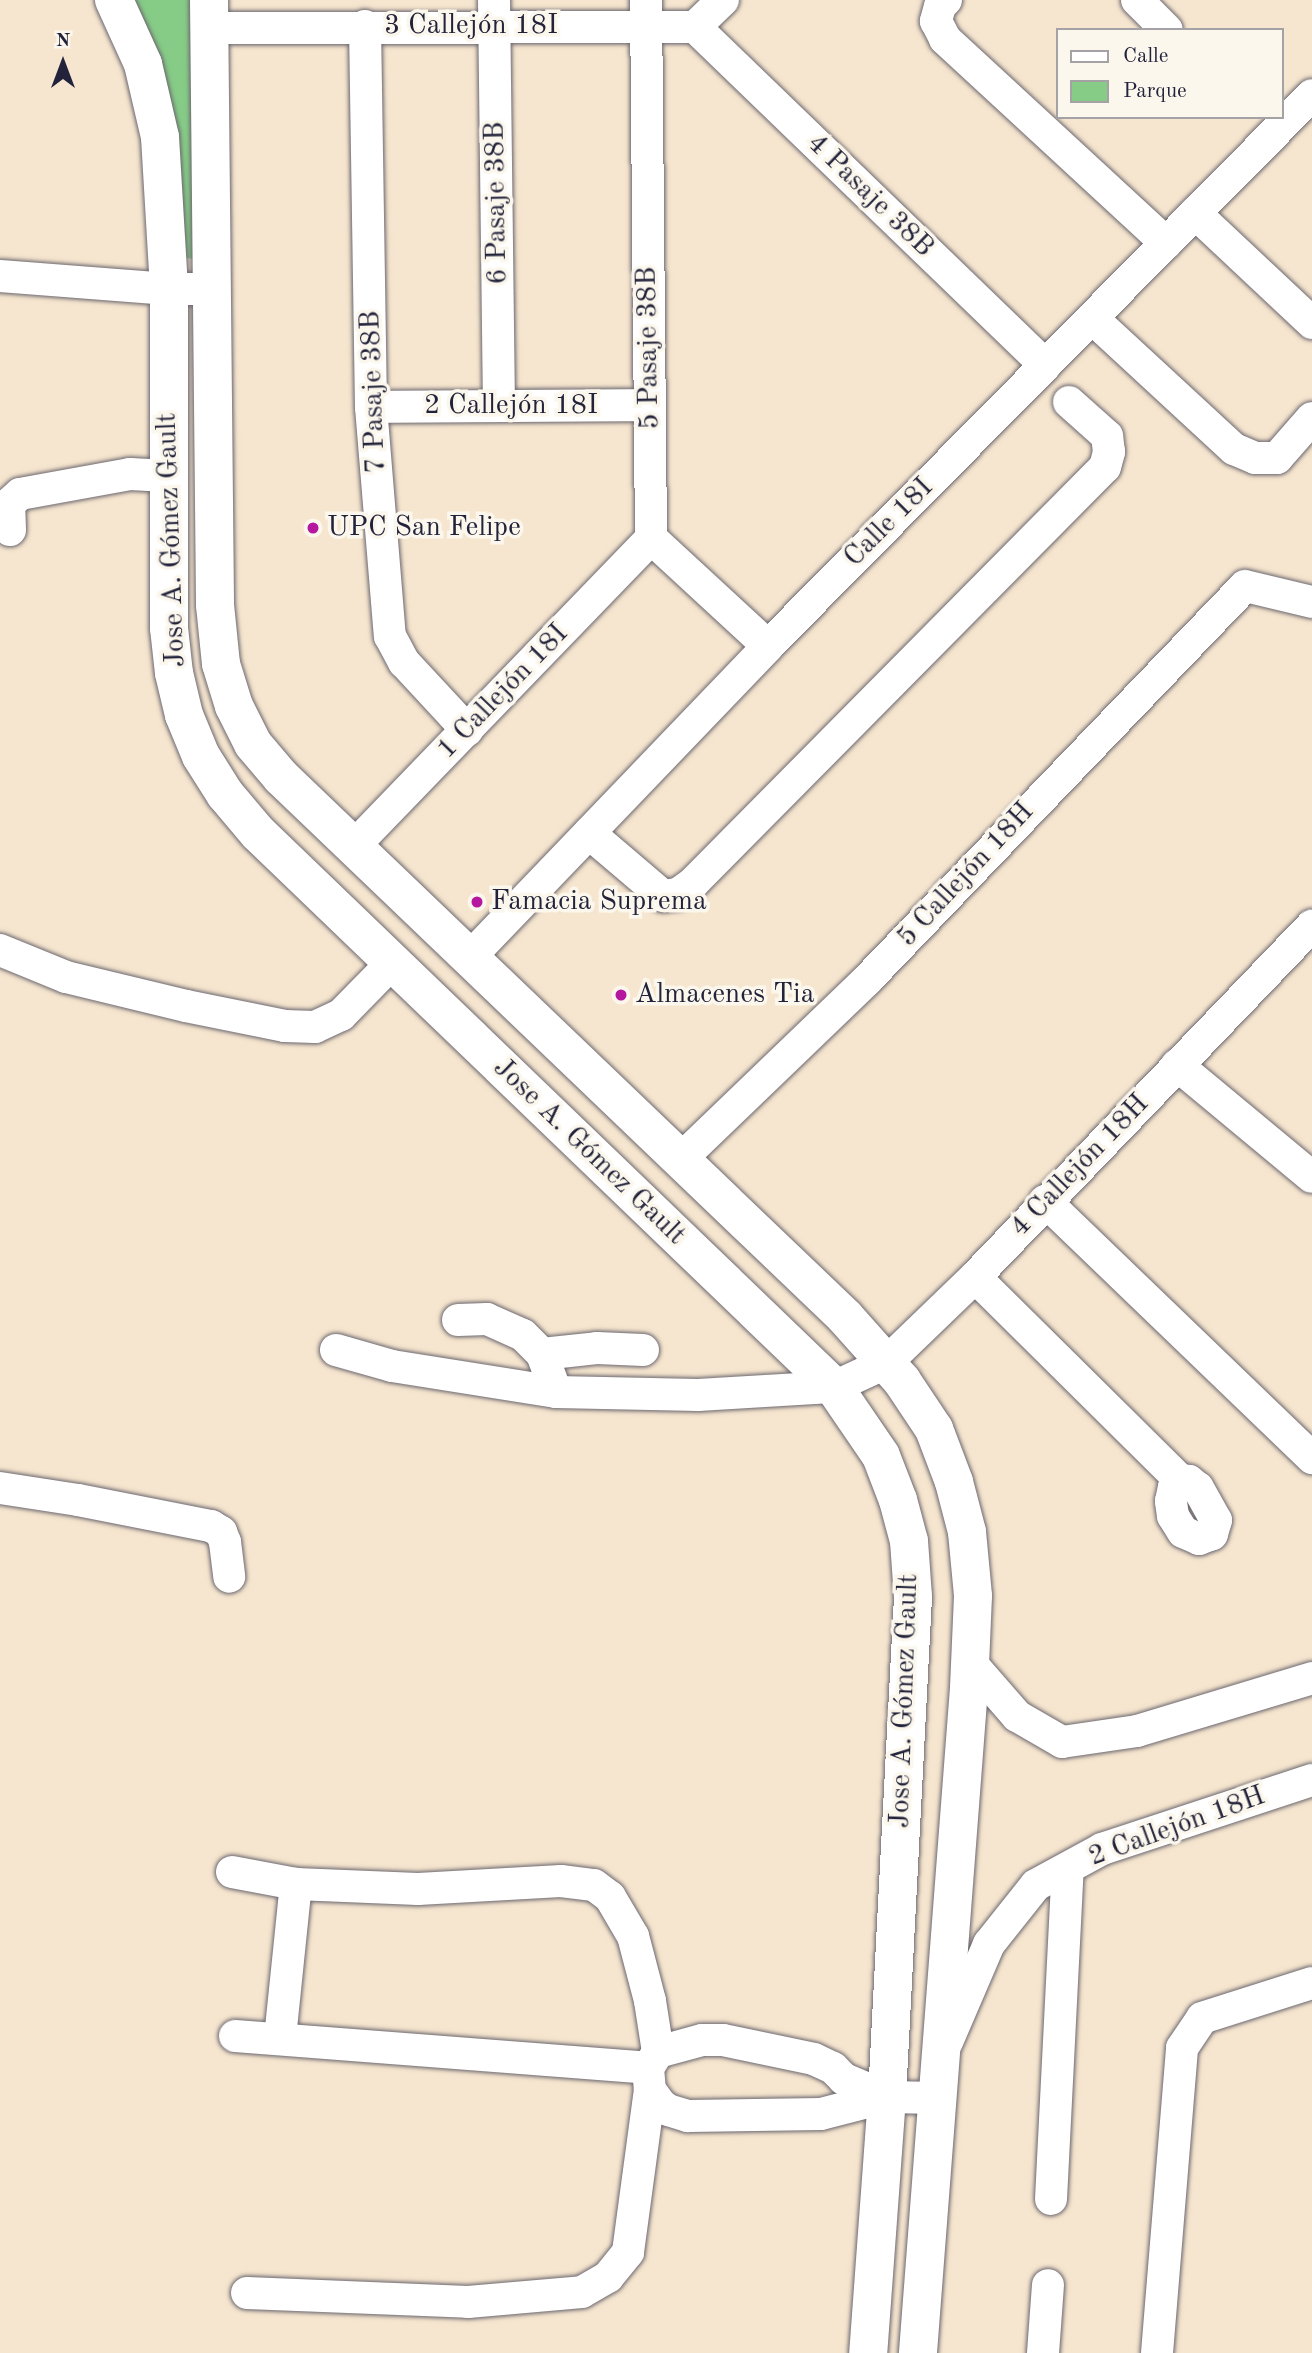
<!DOCTYPE html>
<html>
<head>
<meta charset="utf-8">
<style>
	body { margin:0 }
	#map { position:relative; width:1312px; height:2353px; overflow:hidden; background:#f6e6cf; font-family:"Old Standard TT",serif }
	div>[style] { position:absolute }
	.green>* { inset:0; background:#86cc87 }
	.roads { filter:drop-shadow(0 0 2px #6c676f) drop-shadow(0 0 2px #6c676f) }
	.minor>* { height:32px; margin:-16px; padding:0 16px; transform-origin:16px; border-radius:16px; background:#fff }
	.major>* { height:38px; margin:-19px; padding:0 19px; transform-origin:19px; border-radius:19px; background:#fff }
	.dots>* { width:19px; height:19px; translate:-50% -50%; box-sizing:border-box; border:4px solid #fbf7ec; border-radius:50% }
	span { translate:-50% -50%; white-space:nowrap; text-align:center; line-height:1.15; -webkit-text-stroke:7px #fbf7ec; paint-order:stroke }
	.street-label { font-size:28px; color:#22223b }
	.poi-label { font-size:28px; color:#22223b }
	.left { translate:0 -50%; text-align:left }
	.legend { position:absolute; left:1056px; top:28px; width:228px; height:91px; box-sizing:border-box; background:#fbf7ec; border:2px solid #a4a2a5; margin:0; padding:9px 12px; list-style:none; font-size:21px; color:#22223b }
	.legend li { display:flex; align-items:center; gap:14px; height:35px }
	.legend b { width:35px; border:2px solid #a4a2a5 }
	.north { position:absolute; left:28px; top:28px; width:70px; height:70px; -webkit-text-stroke:5px #fbf7ec; paint-order:stroke; rotate:0deg; font-size:19px; font-weight:700; line-height:28px; text-align:center; color:#22223b }
	.north::after { content:''; display:block; margin:auto; width:24px; height:32px; background:#22223b; clip-path:polygon(50% 0,100% 100%,50% 72%,0 100%) }
</style>
</head>
<body>
<div id="map">
	<div class="green">
		<i style="clip-path:polygon(134px 0,193px 0,201px 259px,183px 258px)"></i>
	</div>
	<div class="roads">
		<div class="minor">
			<i style="left:494px;top:0;width:406px;rotate:89.3deg"></i>
			<i style="left:646px;top:0;width:538px;rotate:89.47deg"></i>
			<i style="left:651px;top:538px;width:159px;rotate:42.7deg"></i>
			<i style="left:946px;top:0;width:8px;rotate:135deg"></i>
			<i style="left:940px;top:6px;width:16px;rotate:105deg"></i>
			<i style="left:936px;top:21px;width:20px;rotate:63deg"></i>
			<i style="left:945px;top:39px;width:301px;rotate:42.7deg"></i>
			<i style="left:1137px;top:0;width:42px;rotate:45deg"></i>
			<i style="left:365px;top:26px;width:381px;rotate:89.1deg"></i>
			<i style="left:371px;top:407px;width:230px;rotate:85.3deg"></i>
			<i style="left:390px;top:636px;width:30px;rotate:62deg"></i>
			<i style="left:404px;top:662px;width:93px;rotate:47.2deg"></i>
			<i style="left:695px;top:27px;width:487px;rotate:44deg"></i>
			<i style="left:209px;top:28px;width:486px;rotate:-0.1deg"></i>
			<i style="left:695px;top:27px;width:39px;rotate:-44deg"></i>
			<i style="left:1195px;top:213px;width:161px;rotate:43.2deg"></i>
			<i style="left:0;top:276px;width:169px;rotate:4.4deg"></i>
			<i style="left:169px;top:289px;width:41px"></i>
			<i style="left:1092px;top:318px;width:193px;rotate:42.7deg"></i>
			<i style="left:1234px;top:449px;width:23px;rotate:23deg"></i>
			<i style="left:1255px;top:458px;width:22px"></i>
			<i style="left:1277px;top:458px;width:53px;rotate:-48.8deg"></i>
			<i style="left:371px;top:407px;width:279px;rotate:-0.4deg"></i>
			<i style="left:10px;top:530px;width:26px;rotate:-92deg"></i>
			<i style="left:9px;top:504px;width:15px;rotate:-42deg"></i>
			<i style="left:20px;top:494px;width:112px;rotate:-10.3deg"></i>
			<i style="left:130px;top:474px;width:38px;rotate:3deg"></i>
			<i style="left:589px;top:833px;width:97px;rotate:40.4deg"></i>
			<i style="left:663px;top:896px;width:15px;rotate:-8deg"></i>
			<i style="left:678px;top:894px;width:19px;rotate:-36deg"></i>
			<i style="left:693px;top:883px;width:585px;rotate:-45.28deg"></i>
			<i style="left:1105px;top:467px;width:16px;rotate:-75deg"></i>
			<i style="left:1109px;top:452px;width:16px;rotate:-97deg"></i>
			<i style="left:1107px;top:436px;width:51px;rotate:-138.2deg"></i>
			<i style="left:355px;top:845px;width:426px;rotate:-46deg"></i>
			<i style="left:0;top:950px;width:71px;rotate:22.2deg"></i>
			<i style="left:66px;top:977px;width:123px;rotate:13.6deg"></i>
			<i style="left:186px;top:1006px;width:101px;rotate:11.4deg"></i>
			<i style="left:285px;top:1026px;width:30px;rotate:2deg"></i>
			<i style="left:315px;top:1027px;width:29px;rotate:-25deg"></i>
			<i style="left:341px;top:1015px;width:73px;rotate:-45.6deg"></i>
			<i style="left:471px;top:956px;width:429px;rotate:-46.2deg"></i>
			<i style="left:768px;top:646px;width:774px;rotate:-45.37deg"></i>
			<i style="left:1177px;top:1065px;width:175px;rotate:39.7deg"></i>
			<i style="left:681px;top:1159px;width:257px;rotate:-43.9deg"></i>
			<i style="left:866px;top:981px;width:547px;rotate:-46.18deg"></i>
			<i style="left:1245px;top:586px;width:69px;rotate:13.4deg"></i>
			<i style="left:1045px;top:1201px;width:371px;rotate:43.9deg"></i>
			<i style="left:975px;top:1277px;width:289px;rotate:44.7deg"></i>
			<i style="left:1180px;top:1480px;width:9px;rotate:6deg"></i>
			<i style="left:1189px;top:1481px;width:11px;rotate:38deg"></i>
			<i style="left:1198px;top:1488px;width:37px;rotate:61deg"></i>
			<i style="left:1216px;top:1520px;width:15px;rotate:106deg"></i>
			<i style="left:1212px;top:1534px;width:14px;rotate:159deg"></i>
			<i style="left:1199px;top:1539px;width:17px;rotate:-156deg"></i>
			<i style="left:1183px;top:1532px;width:19px;rotate:-122deg"></i>
			<i style="left:1173px;top:1516px;width:15px;rotate:-98deg"></i>
			<i style="left:1171px;top:1501px;width:14px;rotate:-78deg"></i>
			<i style="left:1174px;top:1487px;width:9px;rotate:-49deg"></i>
			<i style="left:458px;top:1320px;width:29px;rotate:-2deg"></i>
			<i style="left:487px;top:1319px;width:39px;rotate:24deg"></i>
			<i style="left:523px;top:1335px;width:27px;rotate:45deg"></i>
			<i style="left:336px;top:1350px;width:58px;rotate:15.9deg"></i>
			<i style="left:392px;top:1366px;width:166px;rotate:9deg"></i>
			<i style="left:556px;top:1392px;width:142px;rotate:1.2deg"></i>
			<i style="left:698px;top:1395px;width:136px;rotate:-3.4deg"></i>
			<i style="left:834px;top:1387px;width:57px;rotate:-24.8deg"></i>
			<i style="left:886px;top:1363px;width:124px;rotate:-44deg"></i>
			<i style="left:975px;top:1277px;width:487px;rotate:-46.2deg"></i>
			<i style="left:556px;top:1392px;width:40px;rotate:-110.2deg"></i>
			<i style="left:542px;top:1354px;width:55px;rotate:-6.2deg"></i>
			<i style="left:597px;top:1348px;width:46px;rotate:2.5deg"></i>
			<i style="left:0;top:1488px;width:79px;rotate:8.7deg"></i>
			<i style="left:78px;top:1500px;width:136px;rotate:11.1deg"></i>
			<i style="left:211px;top:1526px;width:12px;rotate:31deg"></i>
			<i style="left:221px;top:1532px;width:11px;rotate:68deg"></i>
			<i style="left:225px;top:1542px;width:35px;rotate:83deg"></i>
			<i style="left:970px;top:1662px;width:72px;rotate:49deg"></i>
			<i style="left:1017px;top:1716px;width:52px;rotate:30deg"></i>
			<i style="left:1062px;top:1742px;width:76px;rotate:-8.3deg"></i>
			<i style="left:1137px;top:1731px;width:183px;rotate:-16.8deg"></i>
			<i style="left:232px;top:1872px;width:65px;rotate:10.6deg"></i>
			<i style="left:296px;top:1884px;width:122px;rotate:2.3deg"></i>
			<i style="left:418px;top:1889px;width:143px;rotate:-3.2deg"></i>
			<i style="left:561px;top:1881px;width:33px;rotate:7deg"></i>
			<i style="left:594px;top:1885px;width:20px;rotate:37deg"></i>
			<i style="left:610px;top:1897px;width:45px;rotate:59.5deg"></i>
			<i style="left:633px;top:1936px;width:67px;rotate:75.3deg"></i>
			<i style="left:650px;top:2001px;width:52px;rotate:81.1deg"></i>
			<i style="left:235px;top:2036px;width:414px;rotate:4.4deg"></i>
			<i style="left:280px;top:2038px;width:155px;rotate:-84.1deg"></i>
			<i style="left:947px;top:2042px;width:107px;rotate:-66.8deg"></i>
			<i style="left:989px;top:1944px;width:75px;rotate:-51.5deg"></i>
			<i style="left:1036px;top:1885px;width:75px;rotate:-28.6deg"></i>
			<i style="left:1102px;top:1849px;width:221px;rotate:-18.2deg"></i>
			<i style="left:887px;top:2097px;width:47px;rotate:-157.3deg"></i>
			<i style="left:844px;top:2079px;width:16px;rotate:-135deg"></i>
			<i style="left:833px;top:2068px;width:21px;rotate:-155deg"></i>
			<i style="left:814px;top:2059px;width:93px;rotate:-168.2deg"></i>
			<i style="left:723px;top:2040px;width:21px;rotate:180deg"></i>
			<i style="left:702px;top:2040px;width:46px;rotate:164.7deg"></i>
			<i style="left:658px;top:2052px;width:19px;rotate:122deg"></i>
			<i style="left:648px;top:2068px;width:22px;rotate:85deg"></i>
			<i style="left:650px;top:2090px;width:17px;rotate:54deg"></i>
			<i style="left:660px;top:2104px;width:10px;rotate:37deg"></i>
			<i style="left:668px;top:2110px;width:21px;rotate:17deg"></i>
			<i style="left:688px;top:2116px;width:133px;rotate:-0.9deg"></i>
			<i style="left:821px;top:2114px;width:68px;rotate:-14.4deg"></i>
			<i style="left:887px;top:2097px;width:51px;rotate:1.1deg"></i>
			<i style="left:1051px;top:2199px;width:331px;rotate:-87.1deg"></i>
			<i style="left:247px;top:2293px;width:221px;rotate:2.3deg"></i>
			<i style="left:468px;top:2302px;width:114px;rotate:-5deg"></i>
			<i style="left:582px;top:2292px;width:30px;rotate:-30deg"></i>
			<i style="left:608px;top:2277px;width:32px;rotate:-51deg"></i>
			<i style="left:628px;top:2252px;width:163px;rotate:-82.3deg"></i>
			<i style="left:1043px;top:2353px;width:68px;rotate:-85.8deg"></i>
			<i style="left:1157px;top:2353px;width:306px;rotate:-85.3deg"></i>
			<i style="left:1182px;top:2048px;width:36px;rotate:-56deg"></i>
			<i style="left:1202px;top:2018px;width:115px;rotate:-17.7deg"></i>
		</div>
		<div class="major">
			<i style="left:114px;top:0;width:70px;rotate:65.6deg"></i>
			<i style="left:143px;top:64px;width:75px;rotate:76.9deg"></i>
			<i style="left:160px;top:137px;width:152px;rotate:86.6deg"></i>
			<i style="left:169px;top:289px;width:339px;rotate:90deg"></i>
			<i style="left:169px;top:628px;width:45px;rotate:83.7deg"></i>
			<i style="left:174px;top:673px;width:43px;rotate:76.6deg"></i>
			<i style="left:184px;top:715px;width:44px;rotate:67.5deg"></i>
			<i style="left:201px;top:756px;width:45px;rotate:57.7deg"></i>
			<i style="left:225px;top:794px;width:51px;rotate:49.8deg"></i>
			<i style="left:258px;top:833px;width:799px;rotate:43.88deg"></i>
			<i style="left:834px;top:1387px;width:83px;rotate:55.7deg"></i>
			<i style="left:881px;top:1456px;width:47px;rotate:68.9deg"></i>
			<i style="left:898px;top:1500px;width:42px;rotate:75deg"></i>
			<i style="left:909px;top:1541px;width:56px;rotate:85.9deg"></i>
			<i style="left:913px;top:1597px;width:501px;rotate:92.98deg"></i>
			<i style="left:887px;top:2097px;width:257px;rotate:94.2deg"></i>
			<i style="left:209px;top:0;width:605px;rotate:89.43deg"></i>
			<i style="left:215px;top:605px;width:59px;rotate:84.2deg"></i>
			<i style="left:221px;top:664px;width:44px;rotate:72.8deg"></i>
			<i style="left:234px;top:706px;width:42px;rotate:63.4deg"></i>
			<i style="left:253px;top:744px;width:43px;rotate:49.7deg"></i>
			<i style="left:281px;top:777px;width:781px;rotate:43.75deg"></i>
			<i style="left:845px;top:1317px;width:86px;rotate:48.3deg"></i>
			<i style="left:902px;top:1381px;width:58px;rotate:56.3deg"></i>
			<i style="left:934px;top:1429px;width:57px;rotate:69.3deg"></i>
			<i style="left:954px;top:1482px;width:52px;rotate:75.4deg"></i>
			<i style="left:967px;top:1532px;width:64px;rotate:84.6deg"></i>
			<i style="left:973px;top:1596px;width:92px;rotate:92.5deg"></i>
			<i style="left:969px;top:1688px;width:667px;rotate:94.39deg"></i>
		</div>
	</div>
	<div class="dots">
		<i style="left:313px;top:528px;background:#b5179e"></i>
		<i style="left:477px;top:902px;background:#b5179e"></i>
		<i style="left:621px;top:995px;background:#b5179e"></i>
	</div>
	<div class="street-label">
		<span style="left:471px;top:26px">3 Callejón 18I</span>
		<span style="left:870px;top:196px;rotate:44deg">4 Pasaje 38B</span>
		<span style="left:497px;top:203px;rotate:-91deg">6 Pasaje 38B</span>
		<span style="left:649px;top:348px;rotate:-91deg">5 Pasaje 38B</span>
		<span style="left:374px;top:392px;rotate:-92deg">7 Pasaje 38B</span>
		<span style="left:511px;top:406px">2 Callejón 18I</span>
		<span style="left:889px;top:523px;rotate:-45deg">Calle 18I</span>
		<span style="left:172px;top:540px;rotate:-92deg">Jose A. Gómez Gault</span>
		<span style="left:503px;top:692px;rotate:-46deg">1 Callejón 18I</span>
		<span style="left:966px;top:875px;rotate:-47deg">5 Callejón 18H</span>
		<span style="left:589px;top:1152px;rotate:44deg">Jose A. Gómez Gault</span>
		<span style="left:1080px;top:1166px;rotate:-46deg">4 Callejón 18H</span>
		<span style="left:905px;top:1701px;rotate:-88deg">Jose A. Gómez Gault</span>
		<span style="left:1177px;top:1827px;rotate:-20deg">2 Callejón 18H</span>
	</div>
	<div class="poi-label">
		<span class="left" style="left:327px;top:528px">UPC San Felipe</span>
		<span class="left" style="left:491px;top:902px">Famacia Suprema</span>
		<span class="left" style="left:635px;top:995px">Almacenes Tia</span>
	</div>
	<ul class="legend">
	<li><b style="height:9px;background:#fff"></b>Calle</li>
	<li><b style="height:19px;background:#86cc87"></b>Parque</li>
	</ul>
	<div class="north">N</div>
</div>
</body>
</html>
